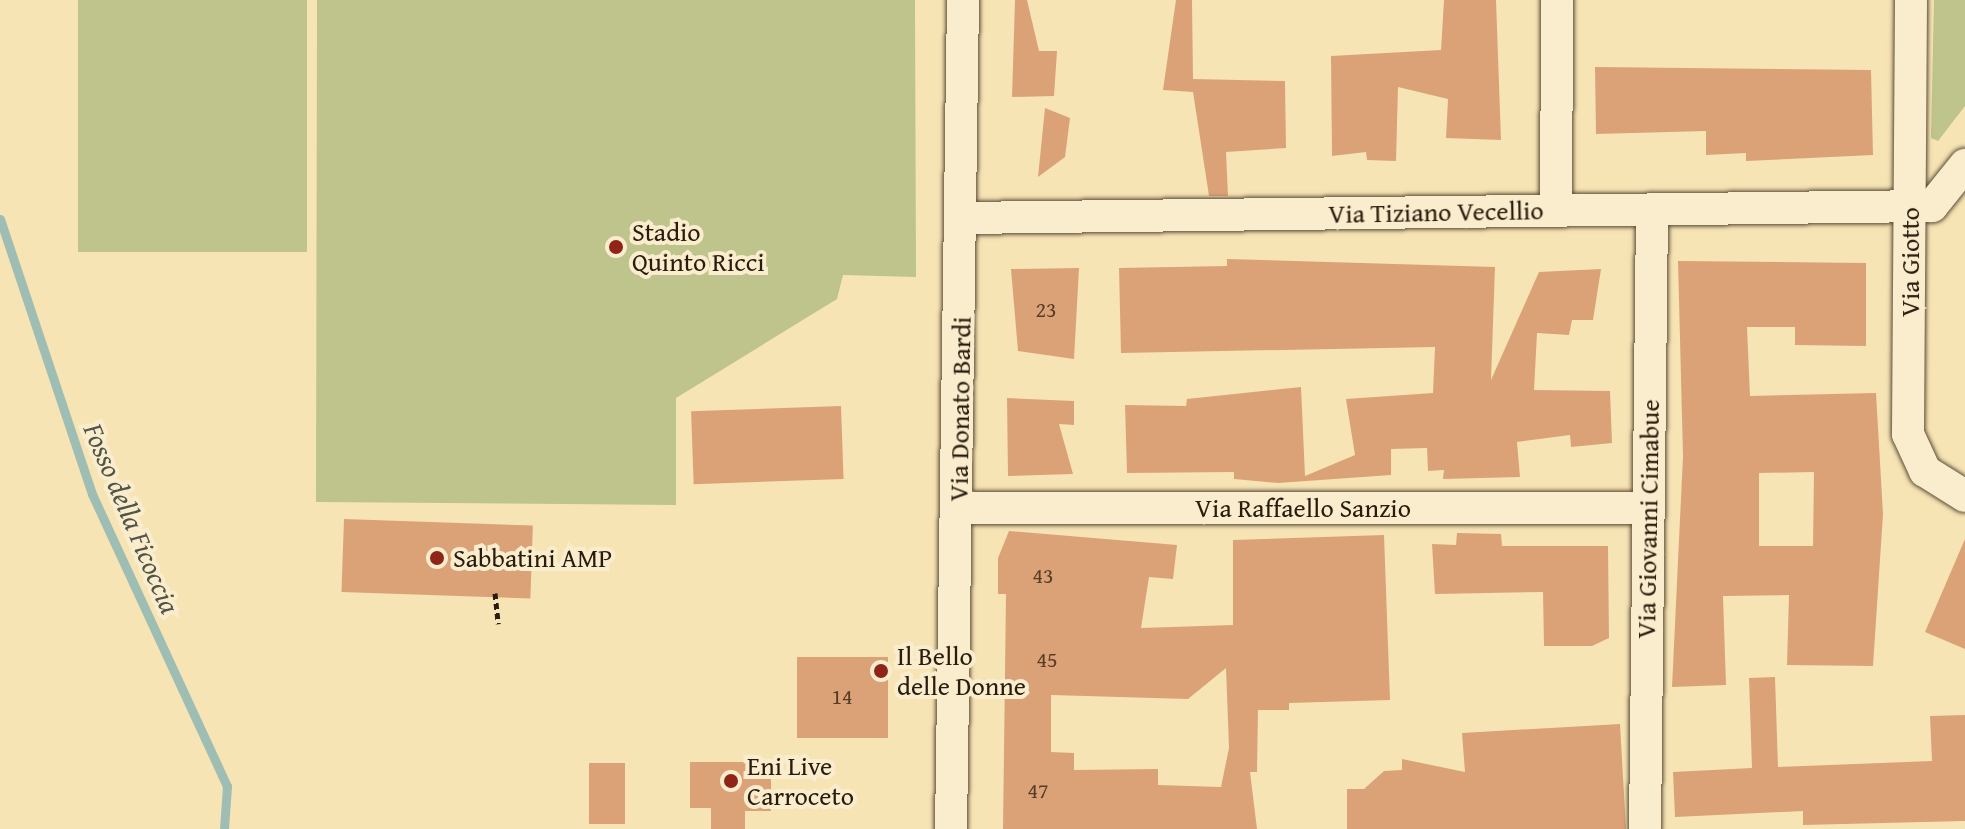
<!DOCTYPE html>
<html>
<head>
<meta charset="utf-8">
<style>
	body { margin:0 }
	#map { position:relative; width:1965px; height:829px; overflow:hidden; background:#f7e4b4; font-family:"Gentium Book Plus",serif }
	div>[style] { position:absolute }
	.green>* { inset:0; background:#bec48c; transform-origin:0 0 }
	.stream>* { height:9px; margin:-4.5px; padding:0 4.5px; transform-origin:4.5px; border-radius:4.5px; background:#9ebeb3 }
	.building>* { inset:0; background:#dca277; transform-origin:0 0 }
	.path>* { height:5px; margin-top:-2.5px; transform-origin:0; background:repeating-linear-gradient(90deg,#291b0d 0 6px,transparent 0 10px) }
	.roads { filter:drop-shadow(0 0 2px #5c4d37) drop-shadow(0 0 2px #5c4d37) }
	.street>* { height:32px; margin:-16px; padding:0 16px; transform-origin:16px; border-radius:16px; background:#faedce }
	.dots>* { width:22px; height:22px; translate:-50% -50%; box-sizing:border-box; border:4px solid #faedce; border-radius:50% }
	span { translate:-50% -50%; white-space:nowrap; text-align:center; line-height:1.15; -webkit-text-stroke:8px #faedce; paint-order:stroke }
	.number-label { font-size:22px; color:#563d28 }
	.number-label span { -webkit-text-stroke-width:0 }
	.street-label { font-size:26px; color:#291b0d }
	.poi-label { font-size:26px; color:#291b0d }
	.left { translate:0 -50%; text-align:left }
	.water-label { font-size:28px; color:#525447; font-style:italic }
</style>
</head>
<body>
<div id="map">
	<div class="green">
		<i style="left:78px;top:0;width:229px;height:252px"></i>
		<i style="clip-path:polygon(317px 0,915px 0,916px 277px,843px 275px,837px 299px,676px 398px,676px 505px,316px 502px)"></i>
		<i style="clip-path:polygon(1934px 0,1965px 0,1965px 106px,1938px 141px,1931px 138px)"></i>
	</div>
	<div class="stream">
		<i style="left:0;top:219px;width:290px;rotate:71.5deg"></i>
		<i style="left:92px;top:494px;width:322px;rotate:65.2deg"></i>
		<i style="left:227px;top:786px;width:43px;rotate:94deg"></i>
	</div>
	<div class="building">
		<i style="clip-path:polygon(1015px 0,1027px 0,1039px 51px,1057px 51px,1054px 96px,1012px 97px)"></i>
		<i style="clip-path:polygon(1176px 0,1192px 0,1193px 79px,1285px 81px,1286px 148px,1226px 152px,1228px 196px,1209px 196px,1193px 92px,1163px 90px)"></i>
		<i style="clip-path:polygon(1444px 0,1496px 0,1501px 140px,1446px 138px,1448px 99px,1398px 87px,1396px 161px,1367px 160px,1366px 152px,1332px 156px,1331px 56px,1441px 50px)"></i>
		<i style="clip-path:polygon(1595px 67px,1871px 70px,1873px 155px,1746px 161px,1746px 153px,1706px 155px,1706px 131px,1596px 134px)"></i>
		<i style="clip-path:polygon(1045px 108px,1070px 118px,1065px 157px,1038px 177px)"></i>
		<i style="clip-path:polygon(1227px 259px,1495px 267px,1491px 380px,1539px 272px,1601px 269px,1593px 320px,1572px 320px,1569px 335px,1537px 333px,1534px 390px,1610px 391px,1612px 443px,1571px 447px,1570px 435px,1517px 442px,1520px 477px,1443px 479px,1444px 470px,1428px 471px,1427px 448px,1391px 449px,1391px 475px,1278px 483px,1234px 479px,1234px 472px,1127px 473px,1125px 405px,1186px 406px,1187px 399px,1301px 387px,1305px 476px,1355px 455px,1346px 399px,1433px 393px,1435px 347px,1121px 353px,1119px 268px,1227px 266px)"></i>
		<i style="clip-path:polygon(evenodd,1678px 261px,1866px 263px,1866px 346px,1795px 345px,1795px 327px,1747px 327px,1750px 396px,1876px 393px,1883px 514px,1873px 666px,1787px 665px,1789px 595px,1723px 596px,1726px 685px,1672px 687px,1683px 456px,1678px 261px,1814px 472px,1813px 546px,1759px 546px,1759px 473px,1814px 472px)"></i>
		<i style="clip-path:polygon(1079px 268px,1074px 359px,1018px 351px,1011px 269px)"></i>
		<i style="clip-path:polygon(1007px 398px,1074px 401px,1074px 425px,1059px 424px,1073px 474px,1008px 476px)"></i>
		<i style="left:841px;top:406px;width:73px;height:150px;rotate:88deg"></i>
		<i style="left:344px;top:519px;width:189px;height:73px;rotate:2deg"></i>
		<i style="clip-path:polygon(evenodd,1009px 531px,1177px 545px,1173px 579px,1149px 577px,1141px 628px,1233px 625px,1233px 540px,1384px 535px,1390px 700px,1289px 703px,1289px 710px,1258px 710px,1257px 772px,1250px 772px,1257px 829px,1003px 829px,1006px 594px,998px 594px,998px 558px,1009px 531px,1226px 668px,1229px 748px,1221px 787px,1158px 785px,1158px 769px,1074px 770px,1074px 753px,1051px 752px,1051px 695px,1188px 699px,1226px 668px)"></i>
		<i style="clip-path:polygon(1457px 533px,1501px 534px,1502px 546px,1608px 546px,1609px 638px,1592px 646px,1544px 646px,1543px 592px,1435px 594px,1432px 544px,1456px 545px)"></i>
		<i style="clip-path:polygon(1965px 539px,1965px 649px,1925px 632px)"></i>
		<i style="left:797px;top:657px;width:91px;height:81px"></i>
		<i style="clip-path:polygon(1775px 677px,1778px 767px,1932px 761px,1930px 716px,1965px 715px,1965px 821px,1803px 825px,1803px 811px,1675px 817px,1673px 772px,1752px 768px,1749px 678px)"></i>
		<i style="clip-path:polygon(1620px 724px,1626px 829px,1347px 829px,1347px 789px,1364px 789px,1384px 771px,1402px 770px,1402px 759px,1465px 772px,1462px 733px)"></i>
		<i style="clip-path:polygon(690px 762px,771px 762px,771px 811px,745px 811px,745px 829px,711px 829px,711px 808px,690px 808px)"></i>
		<i style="left:589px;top:763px;width:36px;height:61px"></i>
	</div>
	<div class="path">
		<i style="left:495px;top:593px;width:31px;rotate:84deg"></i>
	</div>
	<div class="roads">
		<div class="street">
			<i style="left:1911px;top:0;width:434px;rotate:90.4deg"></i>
			<i style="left:1908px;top:434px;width:41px;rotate:65.3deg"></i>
			<i style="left:1925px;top:471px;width:47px;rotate:32deg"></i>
			<i style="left:1556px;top:211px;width:211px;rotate:-89.7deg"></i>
			<i style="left:962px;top:218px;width:970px;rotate:-0.71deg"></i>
			<i style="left:1932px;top:206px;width:53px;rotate:-51.2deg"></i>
			<i style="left:959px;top:508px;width:688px"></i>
			<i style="left:951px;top:829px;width:829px;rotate:-89.17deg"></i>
			<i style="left:1645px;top:829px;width:619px;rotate:-89.35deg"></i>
		</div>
	</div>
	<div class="dots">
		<i style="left:616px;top:247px;background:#8f2418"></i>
		<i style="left:437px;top:558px;background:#8f2418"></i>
		<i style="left:881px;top:671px;background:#8f2418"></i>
		<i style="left:731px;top:781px;background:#8f2418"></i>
	</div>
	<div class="number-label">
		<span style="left:1046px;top:310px">23</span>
		<span style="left:1043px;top:576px">43</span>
		<span style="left:1047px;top:660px">45</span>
		<span style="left:842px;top:697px">14</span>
		<span style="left:1038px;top:791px">47</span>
	</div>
	<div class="street-label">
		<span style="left:1436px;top:212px;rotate:-1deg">Via Tiziano Vecellio</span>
		<span style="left:1910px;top:262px;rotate:-90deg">Via Giotto</span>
		<span style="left:960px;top:409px;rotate:-89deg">Via Donato Bardi</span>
		<span style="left:1303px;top:508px">Via Raffaello Sanzio</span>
		<span style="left:1648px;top:519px;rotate:-89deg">Via Giovanni Cimabue</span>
	</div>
	<div class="poi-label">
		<span class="left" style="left:632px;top:247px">Stadio<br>Quinto Ricci</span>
		<span class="left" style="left:453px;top:558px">Sabbatini AMP</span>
		<span class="left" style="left:897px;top:671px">Il Bello<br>delle Donne</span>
		<span class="left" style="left:747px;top:781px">Eni Live<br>Carroceto</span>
	</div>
	<div class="water-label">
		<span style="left:132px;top:518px;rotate:67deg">Fosso della Ficoccia</span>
	</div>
</div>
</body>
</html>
